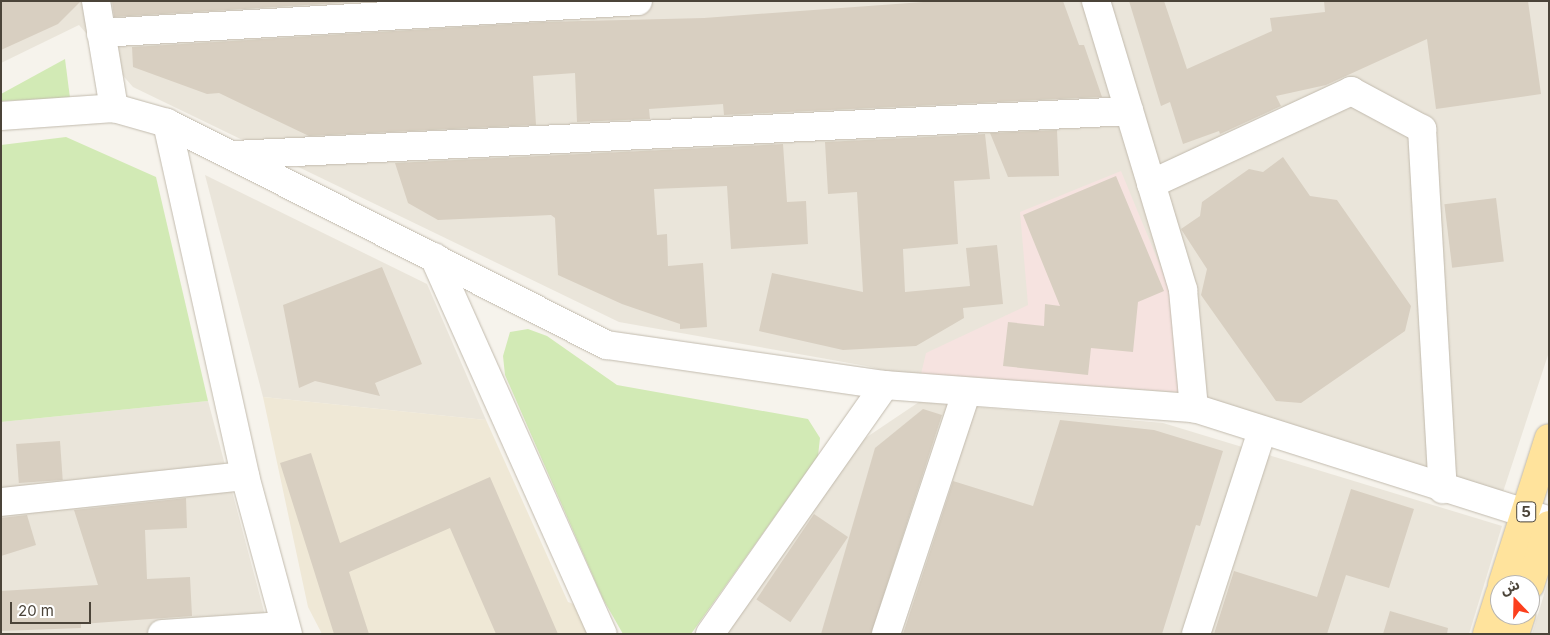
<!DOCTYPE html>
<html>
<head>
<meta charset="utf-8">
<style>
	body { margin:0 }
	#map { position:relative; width:1550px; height:635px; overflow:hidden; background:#f6f3ec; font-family:Inter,"Noto Sans Arabic",sans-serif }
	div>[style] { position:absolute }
	.residential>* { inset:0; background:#eae5da }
	.education>* { inset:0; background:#efe8d6 }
	.medical>* { inset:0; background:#f6e3e0 }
	.green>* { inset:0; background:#d2eab5 }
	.building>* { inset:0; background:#d8cfc1; transform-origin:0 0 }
	.roads { filter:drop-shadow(0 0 1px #c2bbae) drop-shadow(0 0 1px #c2bbae) }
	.minor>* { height:28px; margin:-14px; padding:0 14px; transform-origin:14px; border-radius:14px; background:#fff }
	.tertiary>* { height:28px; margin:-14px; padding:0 14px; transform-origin:14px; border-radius:14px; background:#fff }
	.primary>* { height:28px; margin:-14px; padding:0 14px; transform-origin:14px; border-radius:14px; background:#ffe39c }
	span { translate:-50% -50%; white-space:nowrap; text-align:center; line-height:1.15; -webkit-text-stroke:5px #fff; paint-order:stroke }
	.shield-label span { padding:1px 4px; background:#fff; border:1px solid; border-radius:4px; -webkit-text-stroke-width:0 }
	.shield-label { font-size:15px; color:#4b4439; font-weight:700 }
	.frame { position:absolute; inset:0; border:2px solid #4b4439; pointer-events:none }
	.north { position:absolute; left:1490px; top:575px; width:50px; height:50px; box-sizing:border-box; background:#fff; border:1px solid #b7b4b0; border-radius:50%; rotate:339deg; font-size:14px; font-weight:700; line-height:20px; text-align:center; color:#4b4439 }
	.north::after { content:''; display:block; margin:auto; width:18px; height:22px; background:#fc3f1d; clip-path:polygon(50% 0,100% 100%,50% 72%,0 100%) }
	.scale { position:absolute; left:10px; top:602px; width:81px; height:22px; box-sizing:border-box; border:2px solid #4b4439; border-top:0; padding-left:6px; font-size:15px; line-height:18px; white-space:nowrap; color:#4b4439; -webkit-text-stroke:4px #fff; paint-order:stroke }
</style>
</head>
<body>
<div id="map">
	<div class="residential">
		<i style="clip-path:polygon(1px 1px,1549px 1px,1549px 352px,1503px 492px,1211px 400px,918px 378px,866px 366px,619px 322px,133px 87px,79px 25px,1px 63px)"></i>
		<i style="clip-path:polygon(205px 175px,427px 284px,486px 420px,263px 397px)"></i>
		<i style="clip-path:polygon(208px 401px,270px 634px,1px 634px,1px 422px)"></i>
		<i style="clip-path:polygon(919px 402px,1163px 423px,1502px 526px,1469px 634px,722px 634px,864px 439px)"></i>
		<i style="clip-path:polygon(1549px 578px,1549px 634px,1532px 634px)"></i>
	</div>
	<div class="education">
		<i style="clip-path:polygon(263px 397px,486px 420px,568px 602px,582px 607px,593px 634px,322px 634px,308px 607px)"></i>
	</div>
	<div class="medical">
		<i style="clip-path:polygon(1121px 171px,1171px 292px,1179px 392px,921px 374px,926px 353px,1028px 305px,1020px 212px)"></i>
	</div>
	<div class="green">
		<i style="clip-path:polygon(65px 59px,70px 98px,1px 101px,1px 94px)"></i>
		<i style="clip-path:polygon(66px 137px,156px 177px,208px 401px,1px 422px,1px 145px)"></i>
		<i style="clip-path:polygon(528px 329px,547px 336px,617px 385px,808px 419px,820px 438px,818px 456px,691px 634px,623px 634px,603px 599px,505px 375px,503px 356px,510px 332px)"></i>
	</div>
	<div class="building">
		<i style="clip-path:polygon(1px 1px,81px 1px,58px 24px,1px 50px)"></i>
		<i style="clip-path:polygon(112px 1px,371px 1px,114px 17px)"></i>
		<i style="clip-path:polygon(937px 1px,1063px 1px,1079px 45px,1084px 45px,1102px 97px,724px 115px,723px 104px,649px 109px,650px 119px,577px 122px,575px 73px,533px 76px,536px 125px,309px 136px,219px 93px,207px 94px,133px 67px,132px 47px,543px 22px,704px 18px)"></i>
		<i style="clip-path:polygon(1129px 1px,1164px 1px,1187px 69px,1272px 31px,1270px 18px,1325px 12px,1324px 1px,1528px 1px,1541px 94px,1436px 109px,1427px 39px,1326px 85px,1276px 96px,1281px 106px,1220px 134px,1219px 131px,1183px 144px,1170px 102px,1161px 106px)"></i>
		<i style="clip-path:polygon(1057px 130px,1059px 176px,1008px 177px,990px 133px)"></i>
		<i style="clip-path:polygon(985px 134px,990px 179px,954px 181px,958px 244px,903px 249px,905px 292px,970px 286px,966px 248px,997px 245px,1003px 304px,963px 308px,964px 318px,916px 346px,843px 350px,759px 331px,772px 273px,863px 292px,857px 192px,828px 194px,825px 142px)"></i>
		<i style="clip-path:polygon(783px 144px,787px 202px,806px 201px,808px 244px,731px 249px,727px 186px,654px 189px,657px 235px,667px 234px,668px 266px,703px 263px,707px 327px,680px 329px,680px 324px,622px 304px,558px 275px,555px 218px,551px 215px,438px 220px,408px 203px,395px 163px)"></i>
		<i style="clip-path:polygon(1283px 157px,1310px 196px,1337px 200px,1411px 306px,1405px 331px,1301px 403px,1276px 401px,1201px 295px,1207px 269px,1181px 229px,1200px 216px,1202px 202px,1249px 169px,1263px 172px)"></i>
		<i style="clip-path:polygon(1116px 176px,1164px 291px,1138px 302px,1133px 352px,1091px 348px,1088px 375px,1003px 366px,1008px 322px,1044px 326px,1045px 304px,1060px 306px,1023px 215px)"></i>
		<i style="left:1496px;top:198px;width:64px;height:52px;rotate:83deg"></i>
		<i style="clip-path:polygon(382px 267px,422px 364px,375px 383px,380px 396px,315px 381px,299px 388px,283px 305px)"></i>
		<i style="clip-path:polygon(923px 409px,942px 415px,871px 634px,821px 634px,875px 448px)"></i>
		<i style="clip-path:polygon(1060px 420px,1154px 430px,1223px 451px,1200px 526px,1196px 525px,1162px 634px,903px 634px,953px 481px,1033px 506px)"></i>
		<i style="left:60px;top:441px;width:39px;height:44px;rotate:86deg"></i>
		<i style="clip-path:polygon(311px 453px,340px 543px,490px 477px,558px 634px,496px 634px,450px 528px,349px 572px,369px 634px,334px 634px,280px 463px)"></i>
		<i style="clip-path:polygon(1351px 489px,1414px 509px,1389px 588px,1346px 575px,1327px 634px,1214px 634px,1234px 571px,1317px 597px)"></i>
		<i style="clip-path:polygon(186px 498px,187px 528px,145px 530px,147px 579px,190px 577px,192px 616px,81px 624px,81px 628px,1px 631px,1px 591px,98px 585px,74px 510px)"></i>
		<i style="left:814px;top:514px;width:41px;height:103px;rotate:34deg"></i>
		<i style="clip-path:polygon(27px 515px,36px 545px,1px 556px,1px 518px)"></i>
		<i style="clip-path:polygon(1390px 611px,1448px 628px,1447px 634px,1383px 634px)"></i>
	</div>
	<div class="roads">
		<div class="minor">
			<i style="left:1096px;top:1px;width:302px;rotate:73.2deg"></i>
			<i style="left:1183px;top:290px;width:119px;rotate:84.7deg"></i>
			<i style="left:101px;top:33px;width:538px;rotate:-3.41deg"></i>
			<i style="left:1px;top:116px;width:113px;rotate:-4deg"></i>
			<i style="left:114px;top:108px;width:55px;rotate:15.8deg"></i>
			<i style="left:167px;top:123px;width:493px;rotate:26.8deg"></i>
			<i style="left:607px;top:345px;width:281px;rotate:8.2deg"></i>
			<i style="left:885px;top:385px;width:310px;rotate:4.3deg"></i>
			<i style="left:1194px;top:408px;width:371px;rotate:17.6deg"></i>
			<i style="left:234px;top:155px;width:896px;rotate:-2.81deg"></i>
			<i style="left:1151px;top:184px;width:221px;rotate:-24.9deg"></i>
			<i style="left:1351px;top:91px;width:81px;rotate:28.2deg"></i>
			<i style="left:1422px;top:129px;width:361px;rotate:86.7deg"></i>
			<i style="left:434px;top:257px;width:413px;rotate:65.9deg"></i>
			<i style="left:1px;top:502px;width:245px;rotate:-6.1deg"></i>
			<i style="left:162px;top:634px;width:122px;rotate:-3.8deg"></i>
			<i style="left:710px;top:634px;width:304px;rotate:-54.9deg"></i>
			<i style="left:886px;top:634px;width:254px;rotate:-71.6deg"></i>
			<i style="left:1196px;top:634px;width:213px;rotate:-72deg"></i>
		</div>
		<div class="tertiary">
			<i style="left:96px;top:1px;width:109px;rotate:80.5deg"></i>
			<i style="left:167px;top:123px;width:362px;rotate:77.5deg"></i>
			<i style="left:245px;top:476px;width:164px;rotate:74.8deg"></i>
		</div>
		<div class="primary">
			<i style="left:1502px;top:585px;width:154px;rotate:-72.3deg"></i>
			<i style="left:1530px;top:585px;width:63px;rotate:-72.4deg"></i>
			<i style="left:1487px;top:634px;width:43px;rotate:-72.4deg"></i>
			<i style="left:1515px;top:634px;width:20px;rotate:-72deg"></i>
		</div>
	</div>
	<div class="shield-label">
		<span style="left:1526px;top:512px">5</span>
	</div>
	<div class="frame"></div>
	<div class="north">ش</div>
	<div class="scale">20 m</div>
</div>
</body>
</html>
